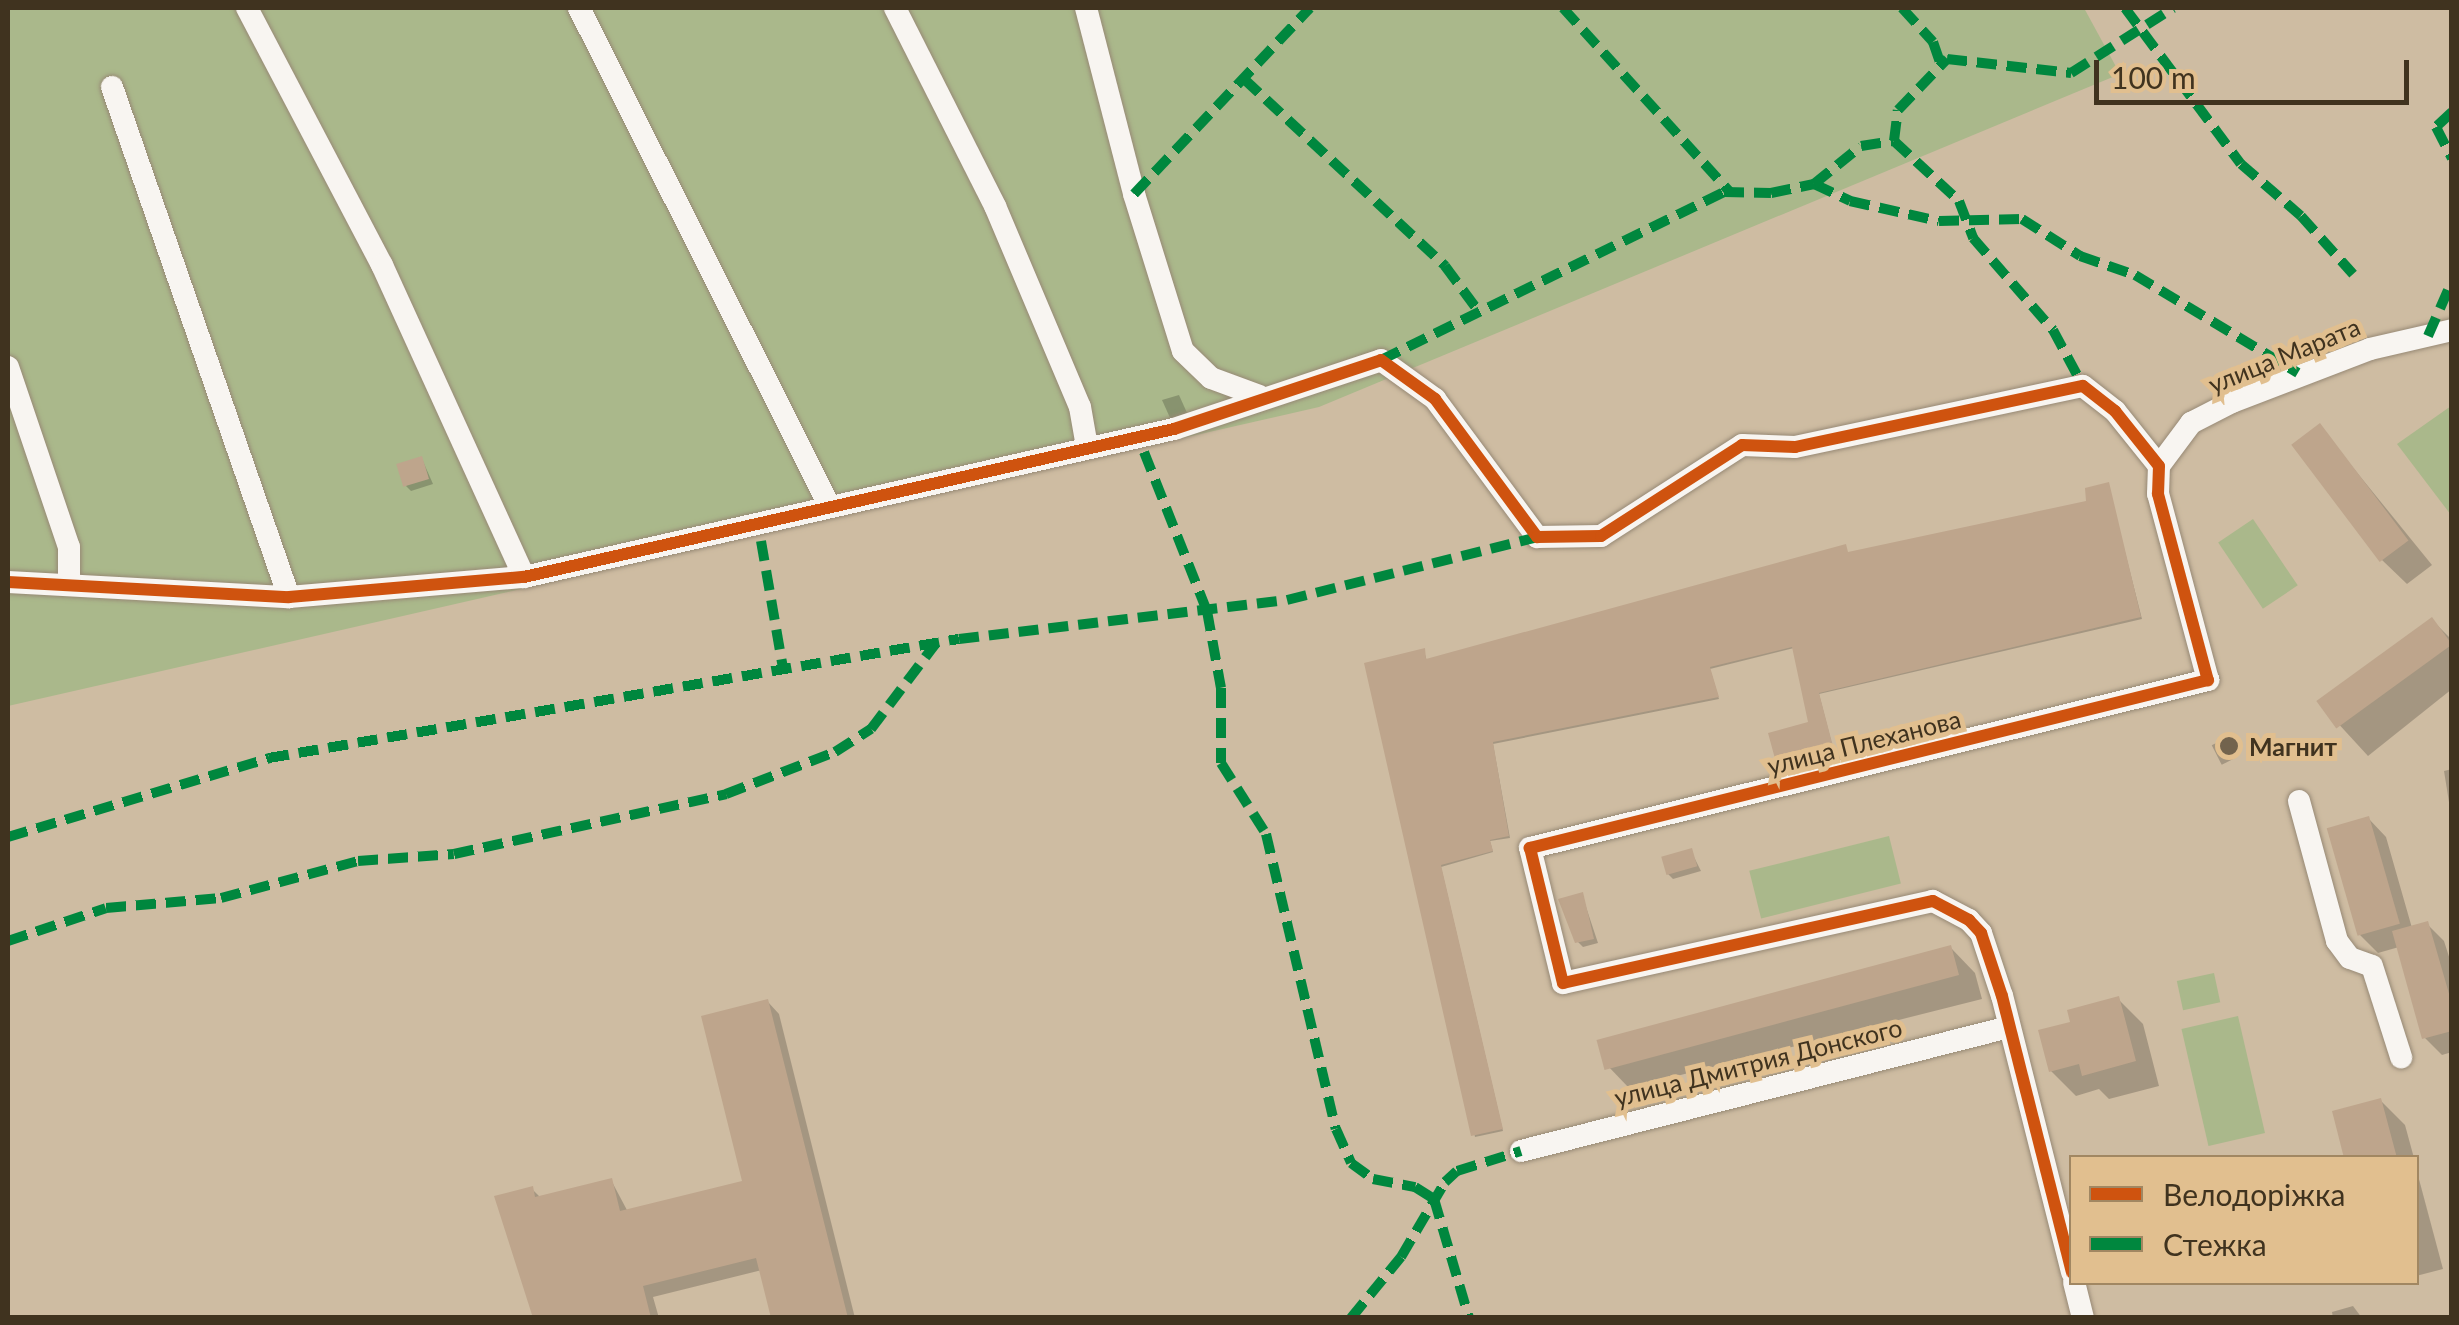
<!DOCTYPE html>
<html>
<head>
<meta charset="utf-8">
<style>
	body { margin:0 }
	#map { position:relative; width:2459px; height:1325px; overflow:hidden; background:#cebca2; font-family:Lato,sans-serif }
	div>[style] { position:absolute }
	.green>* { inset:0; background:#aab88b; transform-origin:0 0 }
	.shadow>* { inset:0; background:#0003; transform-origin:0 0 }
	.building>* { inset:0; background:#bea58c; transform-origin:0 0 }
	.roads { filter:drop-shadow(0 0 2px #978975) drop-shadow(0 0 2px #978975) }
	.minor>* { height:22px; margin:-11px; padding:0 11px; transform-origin:11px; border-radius:11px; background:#f8f5f1 }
	.quiet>* { height:10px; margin-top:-5px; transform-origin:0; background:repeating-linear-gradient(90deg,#00873e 0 20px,transparent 0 30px) }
	.cycleway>* { height:12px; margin:-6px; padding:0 6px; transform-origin:6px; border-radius:6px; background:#cf530f }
	.dots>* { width:28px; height:28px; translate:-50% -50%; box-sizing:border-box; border:5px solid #e1bf8f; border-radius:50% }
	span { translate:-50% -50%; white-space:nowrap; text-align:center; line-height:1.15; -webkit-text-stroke:10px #e1bf8f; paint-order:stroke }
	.street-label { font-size:25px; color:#40331f }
	.poi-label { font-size:25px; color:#40331f; font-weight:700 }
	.left { translate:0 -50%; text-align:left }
	.frame { position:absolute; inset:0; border:10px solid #40331f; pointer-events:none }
	.legend { position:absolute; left:2069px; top:1155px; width:350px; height:130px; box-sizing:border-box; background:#e1bf8f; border:2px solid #a18762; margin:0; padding:12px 18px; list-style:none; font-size:30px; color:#40331f }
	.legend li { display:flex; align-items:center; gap:20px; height:50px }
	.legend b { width:50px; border:2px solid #a18762 }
	.scale { position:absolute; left:2094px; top:60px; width:315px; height:45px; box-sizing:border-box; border:5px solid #40331f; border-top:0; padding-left:12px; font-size:30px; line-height:35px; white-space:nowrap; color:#40331f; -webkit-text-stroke:8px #e1bf8f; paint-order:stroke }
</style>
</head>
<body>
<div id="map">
	<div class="green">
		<i style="clip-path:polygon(8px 8px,2084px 8px,2120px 74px,1319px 407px,8px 706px)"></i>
		<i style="clip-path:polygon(2451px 406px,2451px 515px,2397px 444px)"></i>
		<i style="left:2253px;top:519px;width:80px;height:42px;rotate:56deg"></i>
		<i style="left:1889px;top:836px;width:49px;height:144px;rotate:76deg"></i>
		<i style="left:2214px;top:973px;width:30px;height:38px;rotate:78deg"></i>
		<i style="left:2238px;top:1016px;width:120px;height:58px;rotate:77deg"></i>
	</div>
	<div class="shadow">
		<i style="clip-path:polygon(1179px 395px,1188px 415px,1171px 420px,1162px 400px)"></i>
		<i style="clip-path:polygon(2320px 427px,2432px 565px,2407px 584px,2382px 560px)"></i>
		<i style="clip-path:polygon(422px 459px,433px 484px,411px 491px,406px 486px)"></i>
		<i style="clip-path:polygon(2108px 485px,2142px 619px,1819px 694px,1834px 752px,1779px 764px,1811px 724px,1794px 648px,1710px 669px,1719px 699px,1493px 744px,1510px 838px,1490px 841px,1493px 852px,1441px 867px,1503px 1131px,1475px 1137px,1367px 665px,1424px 651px,1427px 661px,1848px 554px,2089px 503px)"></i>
		<i style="clip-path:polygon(2432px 620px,2452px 640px,2452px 689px,2368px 756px,2323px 707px)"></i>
		<i style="left:2226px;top:738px;width:22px;height:16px;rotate:63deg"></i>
		<i style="clip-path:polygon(2452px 769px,2452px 821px,2444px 771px)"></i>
		<i style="clip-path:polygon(2369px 819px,2386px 837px,2412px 928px,2427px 924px,2444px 941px,2452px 966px,2452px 1052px,2442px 1055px,2425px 1038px,2399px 947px,2378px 953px,2360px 935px)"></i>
		<i style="clip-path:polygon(1691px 851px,1701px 871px,1673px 879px,1668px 874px)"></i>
		<i style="clip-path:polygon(1582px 895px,1598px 943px,1583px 947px,1578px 942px)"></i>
		<i style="clip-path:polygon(1951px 948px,1975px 973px,1982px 999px,1629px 1088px,1605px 1063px)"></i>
		<i style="clip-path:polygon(2118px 999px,2143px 1024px,2159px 1086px,2109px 1099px,2099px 1089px,2076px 1096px,2051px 1071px,2073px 1024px)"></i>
		<i style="clip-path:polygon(768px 1002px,779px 1014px,855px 1318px,774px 1318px,762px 1270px,653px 1297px,659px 1318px,536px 1318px,497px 1197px,532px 1189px,541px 1198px,611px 1180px,628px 1212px,745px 1183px)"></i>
		<i style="clip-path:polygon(2380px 1100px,2405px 1125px,2414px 1158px,2347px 1158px)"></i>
		<i style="clip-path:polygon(2416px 1168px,2443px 1269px,2416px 1276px)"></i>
		<i style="clip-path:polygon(2353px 1306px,2362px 1318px,2333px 1318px,2332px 1312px)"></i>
	</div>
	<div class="building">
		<i style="left:2320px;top:423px;width:147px;height:36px;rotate:53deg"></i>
		<i style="left:422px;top:456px;width:24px;height:27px;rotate:73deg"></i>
		<i style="clip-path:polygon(2109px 482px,2141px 617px,1819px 693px,1834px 750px,1777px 766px,1768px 733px,1808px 722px,1792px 647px,1710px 667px,1719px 697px,1493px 742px,1509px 836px,1490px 840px,1493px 851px,1441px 865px,1503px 1129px,1471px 1136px,1364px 663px,1425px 648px,1426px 659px,1846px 544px,1848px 552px,2086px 501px,2085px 488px)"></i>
		<i style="left:2432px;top:617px;width:34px;height:143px;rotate:54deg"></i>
		<i style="left:2369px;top:816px;width:112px;height:44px;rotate:74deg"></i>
		<i style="left:1692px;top:848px;width:19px;height:32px;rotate:74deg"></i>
		<i style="clip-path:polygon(1583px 892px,1594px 939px,1575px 943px,1558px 899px)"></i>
		<i style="clip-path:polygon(2428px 921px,2452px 1004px,2452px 1031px,2422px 1039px,2392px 931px)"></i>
		<i style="left:1951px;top:945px;width:31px;height:367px;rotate:75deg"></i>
		<i style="clip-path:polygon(2119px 996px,2136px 1061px,2082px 1076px,2079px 1064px,2049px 1072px,2038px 1030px,2070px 1022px,2067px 1010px)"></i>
		<i style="clip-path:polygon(768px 999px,848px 1318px,771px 1318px,756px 1258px,643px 1286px,651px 1318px,533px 1318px,494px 1196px,533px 1186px,535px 1197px,612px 1178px,620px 1211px,742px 1181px,701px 1016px)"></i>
		<i style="clip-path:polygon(2381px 1098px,2397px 1158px,2344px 1158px,2332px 1111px)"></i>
	</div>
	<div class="roads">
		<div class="minor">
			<i style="left:247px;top:8px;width:290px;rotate:62.3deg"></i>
			<i style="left:382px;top:265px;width:343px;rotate:65.5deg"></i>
			<i style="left:579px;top:8px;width:556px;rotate:63.3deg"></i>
			<i style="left:895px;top:8px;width:222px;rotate:63.2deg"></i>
			<i style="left:995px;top:206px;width:218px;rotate:67.1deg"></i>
			<i style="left:1080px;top:407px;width:39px;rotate:80deg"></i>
			<i style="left:1086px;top:8px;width:192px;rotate:75.5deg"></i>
			<i style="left:1134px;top:194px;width:164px;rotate:72.7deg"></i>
			<i style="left:1183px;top:351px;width:39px;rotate:44deg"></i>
			<i style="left:1211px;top:378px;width:52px;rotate:20.2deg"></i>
			<i style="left:112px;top:87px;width:540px;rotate:70.86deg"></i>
			<i style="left:8px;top:367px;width:190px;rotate:71.3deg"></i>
			<i style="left:69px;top:547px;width:37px;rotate:90deg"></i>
			<i style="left:2159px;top:466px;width:54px;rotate:-53.3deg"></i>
			<i style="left:2191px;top:423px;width:46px;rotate:-27.1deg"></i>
			<i style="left:2232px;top:402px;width:148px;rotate:-21deg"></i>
			<i style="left:2370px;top:349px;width:84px;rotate:-13deg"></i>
			<i style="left:8px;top:582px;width:281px;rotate:3.1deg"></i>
			<i style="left:289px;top:597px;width:236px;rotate:-4.9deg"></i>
			<i style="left:524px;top:577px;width:667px;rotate:-12.83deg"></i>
			<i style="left:1174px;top:429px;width:218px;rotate:-18.4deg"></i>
			<i style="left:1381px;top:360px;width:67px;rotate:35.8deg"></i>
			<i style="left:1435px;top:399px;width:172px;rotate:53.5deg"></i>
			<i style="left:1537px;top:537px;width:64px;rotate:-0.9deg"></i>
			<i style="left:1601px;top:536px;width:168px;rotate:-32.8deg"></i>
			<i style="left:1742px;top:445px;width:53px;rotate:2.2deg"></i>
			<i style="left:1795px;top:447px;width:294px;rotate:-12deg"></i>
			<i style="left:2083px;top:386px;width:41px;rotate:38deg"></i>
			<i style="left:2115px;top:411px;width:70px;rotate:51.3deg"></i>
			<i style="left:2299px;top:801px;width:145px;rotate:74.8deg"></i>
			<i style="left:2337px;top:941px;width:21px;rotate:53deg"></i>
			<i style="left:2350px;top:958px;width:23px;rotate:20deg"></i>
			<i style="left:2372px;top:966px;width:96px;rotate:72.3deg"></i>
			<i style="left:1521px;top:1151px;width:504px;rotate:-14.26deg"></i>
			<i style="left:2072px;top:1272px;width:285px;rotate:-104.2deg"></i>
			<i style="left:2002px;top:996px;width:66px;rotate:-108.4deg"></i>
			<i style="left:1981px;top:933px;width:18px;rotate:-133deg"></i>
			<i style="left:1969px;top:920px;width:41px;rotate:-152.2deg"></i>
			<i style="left:1933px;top:901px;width:379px;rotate:167.5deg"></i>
			<i style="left:1563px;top:983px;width:139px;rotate:-103.7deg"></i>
			<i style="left:1530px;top:848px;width:699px;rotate:-13.92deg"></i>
			<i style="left:2208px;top:680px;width:193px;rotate:-105deg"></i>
			<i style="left:2158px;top:494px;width:28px;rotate:-88deg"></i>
			<i style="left:2074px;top:1282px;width:37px;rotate:76deg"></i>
		</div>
	</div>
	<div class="quiet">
		<i style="left:1563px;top:8px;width:248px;rotate:47.8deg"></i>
		<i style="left:1902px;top:8px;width:46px;rotate:47.6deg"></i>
		<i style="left:1933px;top:42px;width:24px;rotate:71deg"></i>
		<i style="left:2125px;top:8px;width:194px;rotate:53.4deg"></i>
		<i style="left:2241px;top:164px;width:79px;rotate:40.9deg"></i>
		<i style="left:2301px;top:216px;width:78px;rotate:48.1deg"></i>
		<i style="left:1244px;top:79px;width:275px;rotate:42.9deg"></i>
		<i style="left:1445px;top:266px;width:57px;rotate:53.5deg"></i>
		<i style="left:2452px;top:112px;width:22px;rotate:137deg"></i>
		<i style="left:2436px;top:127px;width:35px;rotate:63deg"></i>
		<i style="left:1894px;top:141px;width:88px;rotate:42.7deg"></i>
		<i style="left:1959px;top:201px;width:40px;rotate:69deg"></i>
		<i style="left:1973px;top:238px;width:122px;rotate:49deg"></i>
		<i style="left:2053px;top:330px;width:64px;rotate:61.8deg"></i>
		<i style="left:1814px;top:184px;width:40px;rotate:25deg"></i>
		<i style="left:1850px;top:201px;width:91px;rotate:12.7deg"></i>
		<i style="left:1939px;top:221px;width:83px;rotate:-1.4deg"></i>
		<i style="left:2022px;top:219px;width:69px;rotate:32.5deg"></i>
		<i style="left:2080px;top:256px;width:58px;rotate:19.1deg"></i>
		<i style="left:2135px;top:275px;width:190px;rotate:31deg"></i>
		<i style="left:1134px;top:194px;width:256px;rotate:-46.6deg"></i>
		<i style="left:2428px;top:336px;width:60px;rotate:-66.4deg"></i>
		<i style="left:1381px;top:360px;width:382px;rotate:-26.1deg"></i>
		<i style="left:1724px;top:192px;width:47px;rotate:1.2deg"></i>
		<i style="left:1771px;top:193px;width:44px;rotate:-11.8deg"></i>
		<i style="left:1814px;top:184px;width:60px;rotate:-39deg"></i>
		<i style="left:1861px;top:146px;width:33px;rotate:-9deg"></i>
		<i style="left:1894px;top:141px;width:31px;rotate:-83deg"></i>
		<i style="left:1898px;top:110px;width:71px;rotate:-46.1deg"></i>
		<i style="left:1947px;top:59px;width:125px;rotate:6.4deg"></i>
		<i style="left:2071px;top:73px;width:121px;rotate:-32.5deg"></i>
		<i style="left:1144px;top:452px;width:171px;rotate:68.4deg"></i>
		<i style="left:1207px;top:611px;width:78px;rotate:79.7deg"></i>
		<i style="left:1221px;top:688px;width:75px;rotate:90deg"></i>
		<i style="left:1221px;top:763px;width:84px;rotate:57.6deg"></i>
		<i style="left:1266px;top:834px;width:303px;rotate:76.7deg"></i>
		<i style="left:1336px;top:1129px;width:37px;rotate:66deg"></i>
		<i style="left:1351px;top:1163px;width:27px;rotate:36deg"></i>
		<i style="left:1373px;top:1179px;width:43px;rotate:10.8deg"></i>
		<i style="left:1415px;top:1187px;width:22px;rotate:32deg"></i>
		<i style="left:1434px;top:1199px;width:124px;rotate:73.6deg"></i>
		<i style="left:761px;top:541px;width:130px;rotate:80.2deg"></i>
		<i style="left:8px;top:837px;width:273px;rotate:-16.8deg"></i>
		<i style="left:269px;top:758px;width:700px;rotate:-9.79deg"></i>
		<i style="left:959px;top:639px;width:330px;rotate:-6.8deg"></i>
		<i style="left:1287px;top:600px;width:258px;rotate:-14.1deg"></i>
		<i style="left:8px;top:941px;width:103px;rotate:-18.6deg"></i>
		<i style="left:106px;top:908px;width:115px;rotate:-5deg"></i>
		<i style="left:221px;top:898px;width:142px;rotate:-15.1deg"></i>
		<i style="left:358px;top:861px;width:96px;rotate:-4.2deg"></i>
		<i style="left:454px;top:854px;width:279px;rotate:-12.4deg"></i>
		<i style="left:726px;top:794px;width:117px;rotate:-21.1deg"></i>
		<i style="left:835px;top:752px;width:43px;rotate:-32.6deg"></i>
		<i style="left:871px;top:729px;width:108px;rotate:-52.9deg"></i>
		<i style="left:1351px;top:1318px;width:79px;rotate:-50.7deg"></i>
		<i style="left:1401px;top:1257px;width:87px;rotate:-59.6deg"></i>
		<i style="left:1445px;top:1182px;width:16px;rotate:-43deg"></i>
		<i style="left:1457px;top:1171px;width:67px;rotate:-17.4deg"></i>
	</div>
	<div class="cycleway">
		<i style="left:8px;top:582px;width:281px;rotate:3.1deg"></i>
		<i style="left:289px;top:597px;width:236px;rotate:-4.9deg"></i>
		<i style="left:524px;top:577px;width:667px;rotate:-12.83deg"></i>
		<i style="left:1174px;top:429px;width:218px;rotate:-18.4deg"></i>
		<i style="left:1381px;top:360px;width:67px;rotate:35.8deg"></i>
		<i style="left:1435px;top:399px;width:172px;rotate:53.5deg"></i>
		<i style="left:1537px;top:537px;width:64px;rotate:-0.9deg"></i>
		<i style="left:1601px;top:536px;width:168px;rotate:-32.8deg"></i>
		<i style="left:1742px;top:445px;width:53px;rotate:2.2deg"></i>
		<i style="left:1795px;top:447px;width:294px;rotate:-12deg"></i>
		<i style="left:2083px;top:386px;width:41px;rotate:38deg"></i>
		<i style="left:2115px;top:411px;width:70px;rotate:51.3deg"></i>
		<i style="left:2159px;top:466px;width:28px;rotate:92deg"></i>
		<i style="left:2158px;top:494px;width:193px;rotate:75deg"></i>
		<i style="left:2208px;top:680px;width:699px;rotate:166.08deg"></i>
		<i style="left:1530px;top:848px;width:139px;rotate:76.3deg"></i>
		<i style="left:1563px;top:983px;width:379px;rotate:-12.5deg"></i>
		<i style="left:1933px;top:901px;width:41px;rotate:27.8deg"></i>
		<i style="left:1969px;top:920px;width:18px;rotate:47deg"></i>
		<i style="left:1981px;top:933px;width:66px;rotate:71.6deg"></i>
		<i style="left:2002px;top:996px;width:285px;rotate:75.8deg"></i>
	</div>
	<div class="dots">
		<i style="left:2229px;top:746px;background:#72634d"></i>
	</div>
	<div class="street-label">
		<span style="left:2284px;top:355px;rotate:-22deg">улица Марата</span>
		<span style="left:1864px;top:742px;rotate:-14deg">улица Плеханова</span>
		<span style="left:1758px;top:1062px;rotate:-14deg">улица Дмитрия Донского</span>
	</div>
	<div class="poi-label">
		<span class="left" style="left:2249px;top:746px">Магнит</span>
	</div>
	<div class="frame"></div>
	<ul class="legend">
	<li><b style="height:12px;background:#cf530f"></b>Велодоріжка</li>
	<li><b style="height:12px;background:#00873e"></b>Стежка</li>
	</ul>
	<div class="scale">100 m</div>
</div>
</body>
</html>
